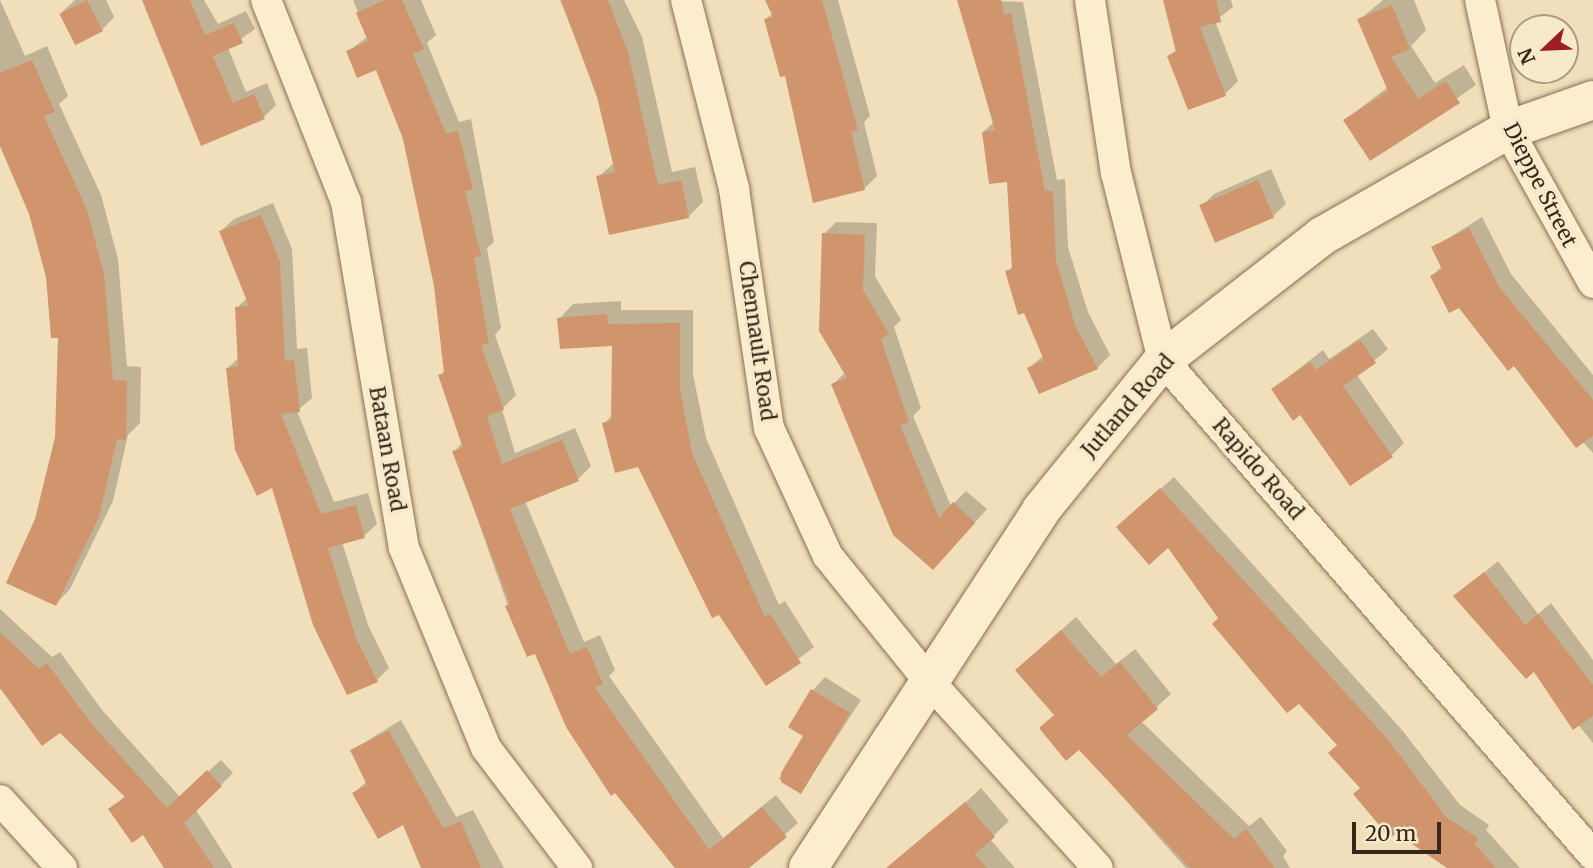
<!DOCTYPE html>
<html>
<head>
<meta charset="utf-8">
<style>
	body { margin:0 }
	#map { position:relative; width:1593px; height:868px; overflow:hidden; background:#f0dfba; font-family:Merriweather,serif }
	div>[style] { position:absolute }
	.shadow>* { inset:0; background:#0003 }
	.building>* { inset:0; background:#d1956d; transform-origin:0 0 }
	.roads { filter:drop-shadow(0 0 2px #886f54) drop-shadow(0 0 2px #886f54) }
	.minor>* { height:30px; margin:-15px; padding:0 15px; transform-origin:15px; border-radius:15px; background:#fbedcd }
	.tertiary>* { height:38px; margin:-19px; padding:0 19px; transform-origin:19px; border-radius:19px; background:#fbedcd }
	span { translate:-50% -50%; white-space:nowrap; text-align:center; line-height:1.15; -webkit-text-stroke:7px #f7eaca; paint-order:stroke }
	.street-label { font-size:21px; color:#36271a }
	.north { position:absolute; left:1509px; top:14px; width:70px; height:70px; box-sizing:border-box; background:#f7eaca; border:2px solid #aa9c84; border-radius:50%; rotate:247deg; font-size:19px; font-weight:700; line-height:28px; text-align:center; color:#36271a }
	.north::after { content:''; display:block; margin:auto; width:24px; height:32px; background:#9a2023; clip-path:polygon(50% 0,100% 100%,50% 72%,0 100%) }
	.scale { position:absolute; left:1352px; top:822px; width:89px; height:32px; box-sizing:border-box; border:4px solid #36271a; border-top:0; padding-left:9px; font-size:21px; line-height:24px; white-space:nowrap; color:#36271a; -webkit-text-stroke:5px #f7eaca; paint-order:stroke }
</style>
</head>
<body>
<div id="map">
	<div class="shadow">
		<i style="clip-path:polygon(0 0,25px 56px,47px 46px,68px 96px,59px 104px,101px 195px,118px 259px,127px 366px,141px 367px,140px 423px,128px 435px,113px 501px,70px 589px,56px 604px,36px 520px,56px 437px,60px 336px,31px 214px,0 141px)"></i>
		<i style="clip-path:polygon(75px 0,106px 0,114px 17px,102px 30px,61px 13px)"></i>
		<i style="clip-path:polygon(143px 0,204px 0,218px 24px,246px 11px,255px 29px,228px 48px,246px 92px,267px 83px,276px 105px,264px 117px,202px 143px)"></i>
		<i style="clip-path:polygon(353px 0,421px 0,436px 35px,427px 43px,459px 122px,471px 119px,494px 242px,487px 248px,501px 328px,495px 335px,516px 395px,502px 409px,515px 453px,575px 428px,591px 466px,578px 479px,525px 501px,584px 642px,600px 635px,615px 670px,609px 676px,723px 838px,776px 795px,798px 823px,746px 868px,675px 868px,616px 791px,508px 606px,454px 452px,463px 442px,440px 376px,445px 370px,436px 286px,404px 138px,377px 68px,348px 52px,368px 36px)"></i>
		<i style="clip-path:polygon(560px 0,624px 0,642px 37px,672px 172px,695px 167px,703px 202px,688px 217px,598px 177px,615px 162px,599px 97px)"></i>
		<i style="clip-path:polygon(767px 0,838px 0,870px 116px,864px 122px,877px 176px,864px 189px,787px 74px,766px 19px,773px 13px)"></i>
		<i style="clip-path:polygon(959px 0,1023px 2px,1057px 180px,1065px 179px,1068px 247px,1088px 312px,1110px 355px,1097px 368px,1029px 368px,1044px 355px,1007px 272px,1014px 265px,1009px 180px,983px 132px,994px 122px)"></i>
		<i style="clip-path:polygon(1165px 0,1231px 0,1233px 7px,1215px 21px,1238px 81px,1225px 94px,1189px 108px,1169px 56px,1177px 49px)"></i>
		<i style="clip-path:polygon(1414px 0,1426px 30px,1411px 46px,1435px 83px,1464px 65px,1476px 85px,1370px 159px,1345px 120px,1388px 87px,1359px 20px,1383px 0)"></i>
		<i style="clip-path:polygon(1271px 169px,1286px 204px,1273px 216px,1217px 241px,1202px 206px,1214px 194px)"></i>
		<i style="clip-path:polygon(273px 203px,292px 249px,297px 349px,307px 348px,312px 398px,297px 411px,334px 502px,368px 493px,377px 524px,364px 536px,342px 542px,368px 625px,389px 668px,377px 680px,274px 486px,228px 368px,240px 356px,237px 308px,247px 298px,221px 231px,234px 219px)"></i>
		<i style="clip-path:polygon(1482px 217px,1511px 274px,1593px 375px,1593px 453px,1432px 276px,1442px 266px,1433px 248px)"></i>
		<i style="clip-path:polygon(836px 222px,877px 223px,875px 276px,901px 320px,894px 327px,921px 408px,913px 416px,951px 506px,966px 491px,987px 509px,945px 556px,833px 384px,846px 372px,824px 234px)"></i>
		<i style="clip-path:polygon(621px 301px,621px 310px,693px 310px,693px 374px,706px 438px,779px 605px,785px 601px,814px 647px,767px 683px,638px 465px,604px 424px,613px 414px,614px 344px,559px 319px,573px 304px)"></i>
		<i style="clip-path:polygon(1373px 329px,1388px 349px,1357px 375px,1404px 443px,1392px 455px,1301px 413px,1273px 389px,1323px 350px,1329px 359px)"></i>
		<i style="clip-path:polygon(1174px 477px,1402px 730px,1460px 805px,1489px 825px,1486px 830px,1520px 868px,1450px 868px,1362px 788px,1339px 744px,1220px 618px,1168px 546px,1131px 515px)"></i>
		<i style="clip-path:polygon(1498px 561px,1538px 614px,1551px 603px,1593px 660px,1593px 743px,1534px 670px,1456px 596px)"></i>
		<i style="clip-path:polygon(0 609px,52px 657px,60px 652px,102px 710px,180px 797px,221px 760px,233px 773px,196px 810px,233px 868px,166px 868px,143px 833px,111px 809px,126px 795px,60px 730px,0 689px)"></i>
		<i style="clip-path:polygon(1076px 617px,1116px 664px,1135px 649px,1171px 694px,1141px 721px,1249px 826px,1261px 817px,1287px 851px,1283px 856px,1290px 868px,1186px 868px,1079px 748px,1056px 714px,1032px 656px)"></i>
		<i style="clip-path:polygon(825px 677px,861px 700px,801px 792px,779px 779px,805px 736px,813px 690px)"></i>
		<i style="clip-path:polygon(401px 720px,456px 817px,473px 810px,504px 868px,423px 868px,404px 823px,354px 793px,367px 781px,352px 750px)"></i>
		<i style="clip-path:polygon(981px 788px,1009px 821px,990px 839px,1015px 868px,895px 868px)"></i>
	</div>
	<div class="building">
		<i style="left:87px;top:0;width:35px;height:31px;rotate:63deg"></i>
		<i style="clip-path:polygon(142px 0,190px 0,205px 35px,234px 23px,243px 43px,213px 56px,233px 103px,254px 94px,265px 119px,201px 146px)"></i>
		<i style="clip-path:polygon(385px 0,402px 0,424px 49px,413px 54px,446px 134px,458px 131px,473px 189px,465px 191px,481px 256px,474px 258px,489px 343px,481px 345px,504px 410px,487px 416px,502px 464px,562px 440px,579px 481px,510px 509px,536px 573px,570px 654px,587px 647px,603px 684px,595px 688px,709px 850px,762px 807px,787px 837px,749px 868px,675px 868px,615px 793px,611px 796px,566px 727px,535px 654px,527px 657px,505px 606px,510px 604px,452px 451px,463px 448px,438px 375px,444px 373px,434px 286px,403px 139px,376px 70px,357px 78px,346px 51px,368px 41px,356px 13px)"></i>
		<i style="clip-path:polygon(561px 0,608px 0,628px 52px,658px 185px,681px 180px,689px 218px,609px 235px,596px 176px,615px 172px,597px 97px)"></i>
		<i style="clip-path:polygon(765px 0,822px 0,858px 130px,851px 132px,865px 190px,813px 203px,785px 76px,780px 77px,764px 19px,773px 17px)"></i>
		<i style="clip-path:polygon(957px 0,1001px 0,1004px 15px,1011px 13px,1045px 191px,1053px 191px,1056px 260px,1075px 325px,1098px 369px,1039px 394px,1027px 368px,1044px 360px,1024px 313px,1018px 315px,1005px 271px,1012px 269px,1007px 182px,989px 184px,982px 132px,995px 130px)"></i>
		<i style="clip-path:polygon(1163px 0,1216px 0,1221px 22px,1200px 27px,1226px 96px,1188px 110px,1167px 56px,1176px 52px)"></i>
		<i style="clip-path:polygon(1392px 5px,1410px 49px,1391px 57px,1418px 99px,1446px 81px,1460px 103px,1370px 161px,1343px 120px,1388px 91px,1357px 19px)"></i>
		<i style="clip-path:polygon(32px 60px,55px 112px,44px 116px,87px 210px,104px 274px,113px 380px,127px 381px,126px 440px,117px 439px,99px 517px,56px 606px,6px 583px,35px 519px,55px 437px,58px 338px,51px 338px,46px 277px,29px 214px,0 146px,0 73px)"></i>
		<i style="left:1258px;top:180px;width:41px;height:64px;rotate:67deg"></i>
		<i style="clip-path:polygon(261px 215px,280px 262px,285px 361px,294px 360px,300px 412px,281px 414px,321px 514px,356px 505px,365px 538px,328px 548px,356px 638px,378px 682px,347px 695px,313px 625px,272px 488px,257px 496px,235px 450px,226px 368px,238px 366px,235px 307px,249px 306px,219px 231px)"></i>
		<i style="clip-path:polygon(1469px 228px,1499px 287px,1593px 400px,1593px 436px,1576px 448px,1514px 366px,1508px 371px,1459px 308px,1449px 313px,1430px 276px,1442px 269px,1431px 247px)"></i>
		<i style="clip-path:polygon(822px 233px,865px 235px,863px 290px,889px 334px,881px 339px,909px 422px,900px 425px,939px 518px,953px 502px,975px 523px,933px 570px,893px 535px,831px 384px,847px 378px,819px 331px)"></i>
		<i style="clip-path:polygon(607px 314px,608px 324px,680px 323px,680px 389px,692px 453px,765px 617px,770px 614px,801px 663px,766px 686px,719px 615px,712px 618px,638px 467px,615px 473px,602px 423px,611px 420px,612px 346px,560px 349px,557px 318px)"></i>
		<i style="clip-path:polygon(1360px 340px,1376px 363px,1343px 386px,1393px 457px,1350px 486px,1300px 415px,1293px 421px,1271px 389px,1310px 362px,1316px 370px)"></i>
		<i style="clip-path:polygon(1160px 488px,1390px 742px,1447px 818px,1478px 838px,1475px 844px,1496px 868px,1447px 868px,1396px 833px,1390px 838px,1353px 794px,1360px 788px,1328px 753px,1337px 745px,1299px 704px,1287px 713px,1212px 624px,1218px 618px,1168px 548px,1149px 565px,1116px 527px)"></i>
		<i style="clip-path:polygon(1484px 572px,1525px 625px,1538px 614px,1593px 685px,1593px 716px,1573px 730px,1534px 672px,1526px 679px,1453px 596px)"></i>
		<i style="clip-path:polygon(1061px 630px,1101px 677px,1120px 662px,1158px 709px,1127px 735px,1234px 839px,1246px 829px,1275px 868px,1190px 868px,1079px 750px,1066px 761px,1039px 728px,1054px 715px,1015px 670px)"></i>
		<i style="clip-path:polygon(0 632px,39px 669px,47px 663px,90px 722px,167px 808px,207px 770px,222px 786px,184px 823px,214px 868px,164px 868px,143px 835px,132px 843px,108px 809px,125px 797px,60px 733px,42px 746px,0 688px)"></i>
		<i style="clip-path:polygon(811px 689px,850px 713px,801px 794px,781px 782px,781px 773px,803px 736px,788px 727px)"></i>
		<i style="clip-path:polygon(389px 731px,443px 828px,461px 821px,481px 868px,421px 868px,403px 825px,378px 839px,352px 793px,367px 785px,350px 750px)"></i>
		<i style="clip-path:polygon(965px 802px,995px 837px,975px 854px,987px 868px,886px 868px)"></i>
	</div>
	<div class="roads">
		<div class="minor">
			<i style="left:266px;top:0;width:217px;rotate:68.4deg"></i>
			<i style="left:346px;top:202px;width:351px;rotate:80.5deg"></i>
			<i style="left:404px;top:548px;width:216px;rotate:67.7deg"></i>
			<i style="left:486px;top:748px;width:151px;rotate:52.8deg"></i>
			<i style="left:686px;top:0;width:195px;rotate:75.7deg"></i>
			<i style="left:734px;top:189px;width:242px;rotate:81.7deg"></i>
			<i style="left:769px;top:428px;width:141px;rotate:65.3deg"></i>
			<i style="left:828px;top:556px;width:159px;rotate:51.1deg"></i>
			<i style="left:928px;top:680px;width:253px;rotate:47.9deg"></i>
			<i style="left:1090px;top:0;width:175px;rotate:81.5deg"></i>
			<i style="left:1116px;top:173px;width:193px;rotate:75.9deg"></i>
			<i style="left:1163px;top:360px;width:656px;rotate:49.02deg"></i>
			<i style="left:1480px;top:0;width:133px;rotate:77.8deg"></i>
			<i style="left:1508px;top:130px;width:175px;rotate:60.9deg"></i>
			<i style="left:0;top:800px;width:92px;rotate:47.6deg"></i>
		</div>
		<div class="tertiary">
			<i style="left:808px;top:868px;width:427px;rotate:-56.9deg"></i>
			<i style="left:1041px;top:510px;width:193px;rotate:-50.9deg"></i>
			<i style="left:1163px;top:360px;width:202px;rotate:-37.9deg"></i>
			<i style="left:1322px;top:236px;width:214px;rotate:-29.7deg"></i>
			<i style="left:1508px;top:130px;width:90px;rotate:-19.4deg"></i>
		</div>
	</div>
	<div class="street-label">
		<span style="left:1540px;top:185px;rotate:63deg">Dieppe Street</span>
		<span style="left:757px;top:341px;rotate:82deg">Chennault Road</span>
		<span style="left:1128px;top:406px;rotate:-49deg">Jutland Road</span>
		<span style="left:387px;top:449px;rotate:80deg">Bataan Road</span>
		<span style="left:1258px;top:469px;rotate:49deg">Rapido Road</span>
	</div>
	<div class="north">N</div>
	<div class="scale">20 m</div>
</div>
</body>
</html>
